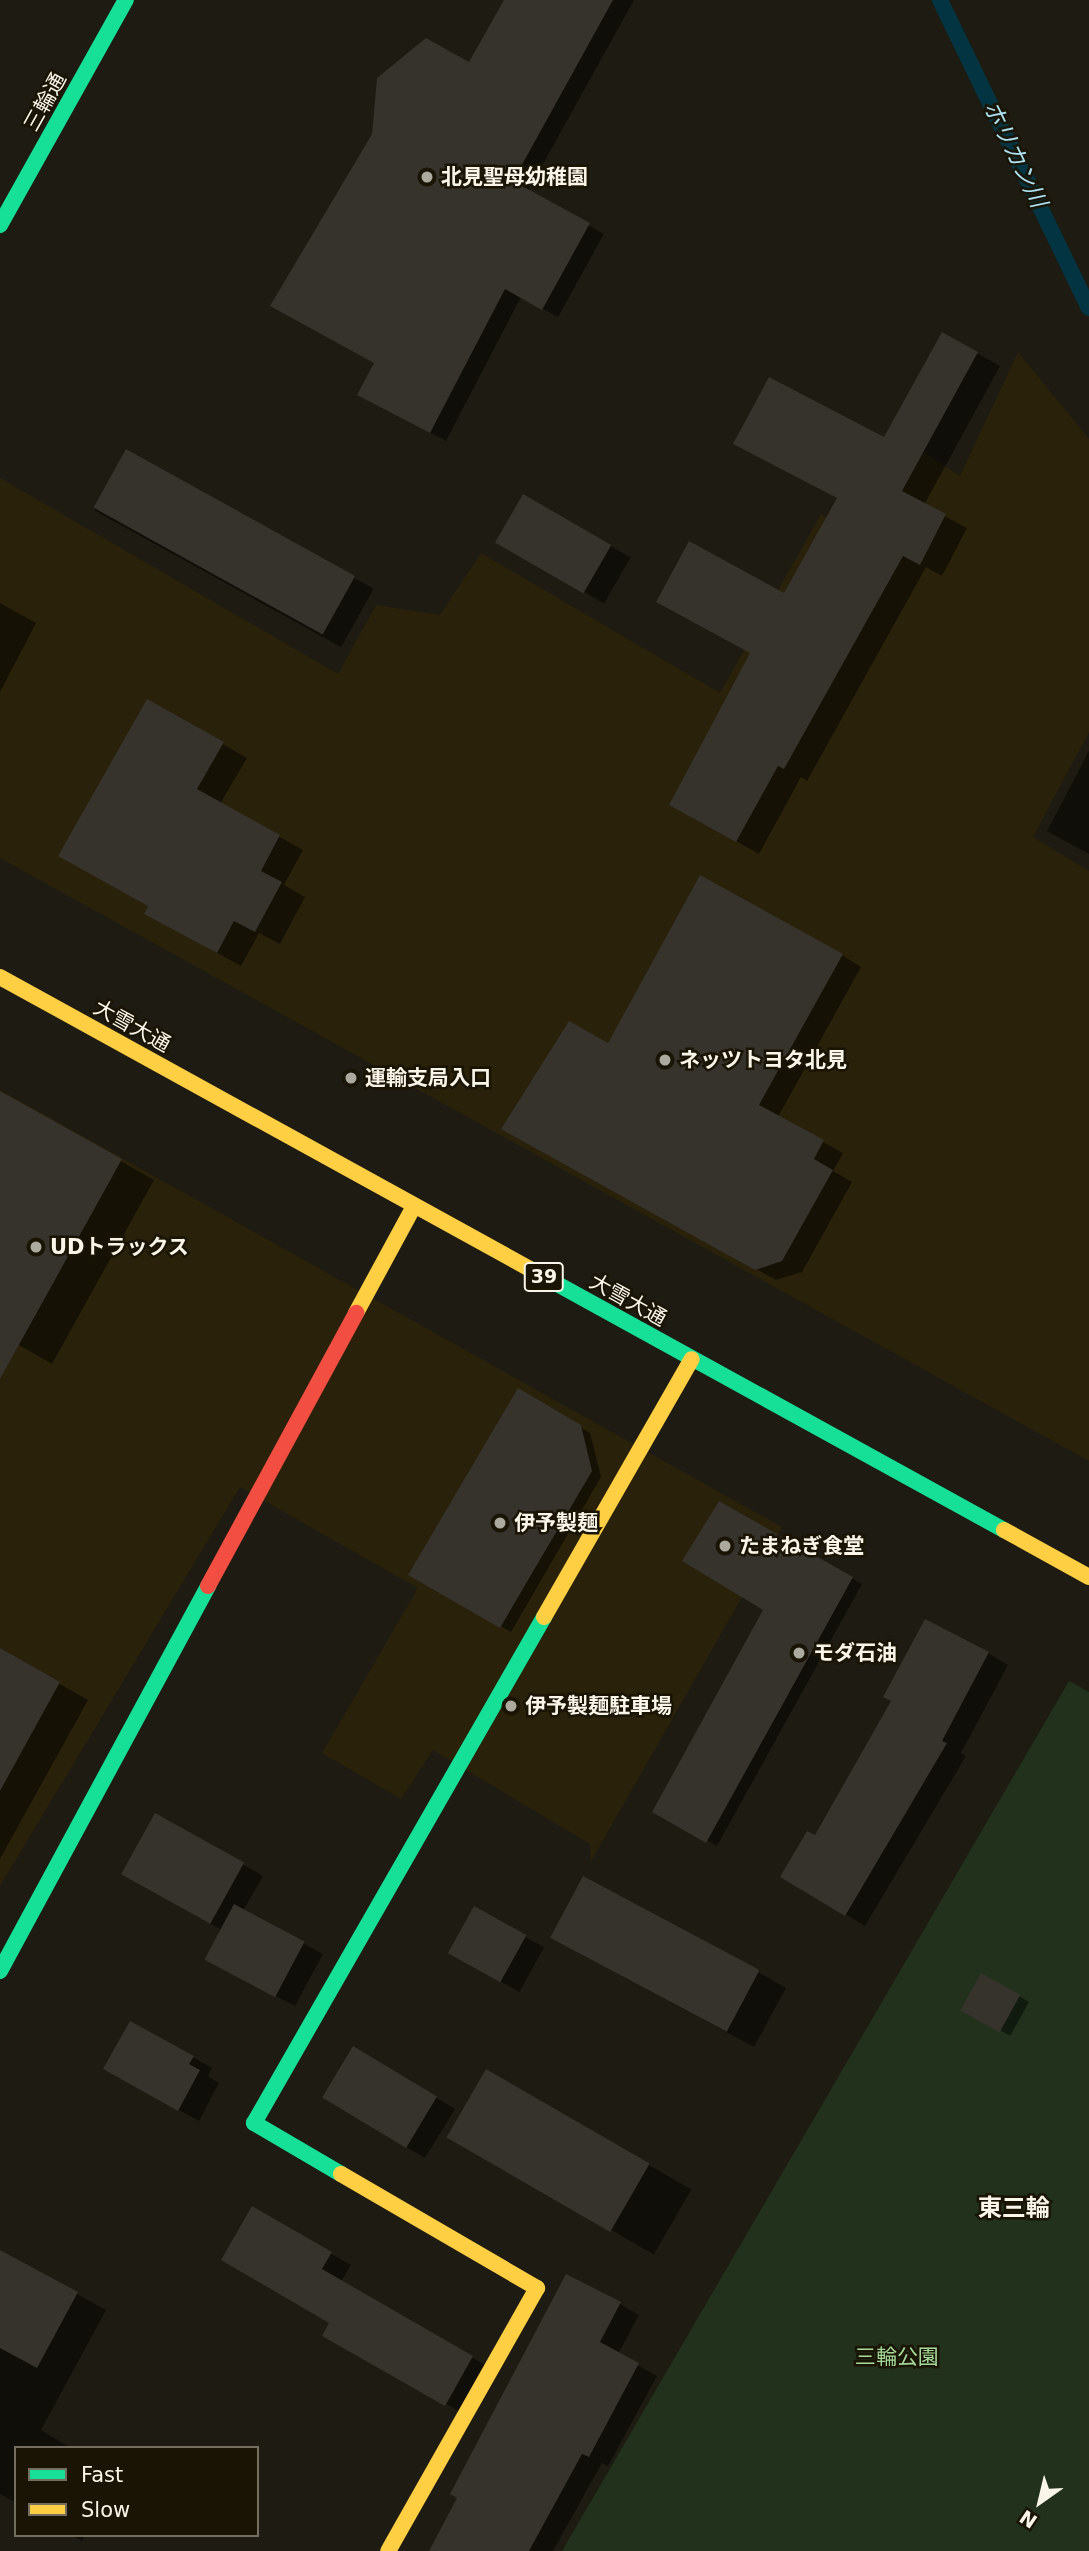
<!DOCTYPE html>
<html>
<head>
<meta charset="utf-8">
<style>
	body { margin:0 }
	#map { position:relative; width:1089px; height:2551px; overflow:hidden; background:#1e1b12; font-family:"DejaVu Sans","Noto Sans JP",sans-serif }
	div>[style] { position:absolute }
	.built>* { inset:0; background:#29210a }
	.green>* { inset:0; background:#21311c }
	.shadow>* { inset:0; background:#0007; transform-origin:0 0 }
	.stream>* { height:16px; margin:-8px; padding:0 8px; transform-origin:8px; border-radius:8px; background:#033441 }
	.building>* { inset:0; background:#36322c; transform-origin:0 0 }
	.fast>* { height:16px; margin:-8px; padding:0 8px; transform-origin:8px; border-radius:8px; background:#16e098 }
	.slow>* { height:16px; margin:-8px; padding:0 8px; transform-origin:8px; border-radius:8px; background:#ffcf43 }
	.jam>* { height:16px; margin:-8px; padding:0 8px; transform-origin:8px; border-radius:8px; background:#f24e42 }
	.dots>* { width:19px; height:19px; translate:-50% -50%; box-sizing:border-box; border:4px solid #1a1404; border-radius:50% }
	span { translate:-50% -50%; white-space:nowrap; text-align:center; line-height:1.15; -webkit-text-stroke:5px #1a1404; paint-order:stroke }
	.shield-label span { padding:2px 5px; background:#1a1404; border:2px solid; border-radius:5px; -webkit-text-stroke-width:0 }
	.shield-label { font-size:19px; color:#f9f5e9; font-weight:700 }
	.street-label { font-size:21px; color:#f9f5e9 }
	.poi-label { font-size:21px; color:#f9f5e9; font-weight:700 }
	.left { translate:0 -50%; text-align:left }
	.park-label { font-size:21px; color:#a5db9a }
	.water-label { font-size:23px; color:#abe2f6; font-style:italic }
	.quarter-label { font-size:24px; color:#f9f5e9; font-weight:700 }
	.legend { position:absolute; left:14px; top:2446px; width:245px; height:91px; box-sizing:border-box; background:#1a1404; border:2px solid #736e60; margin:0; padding:9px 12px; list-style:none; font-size:21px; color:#f9f5e9 }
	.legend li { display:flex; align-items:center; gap:14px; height:35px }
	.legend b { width:35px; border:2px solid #736e60 }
	.north { position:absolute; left:1005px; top:2467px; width:70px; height:70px; -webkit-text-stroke:5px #1a1404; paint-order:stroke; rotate:214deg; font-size:19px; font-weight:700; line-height:28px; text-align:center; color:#f9f5e9 }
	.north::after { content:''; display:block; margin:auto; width:24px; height:32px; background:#f9f5e9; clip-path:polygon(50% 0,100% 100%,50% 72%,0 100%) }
</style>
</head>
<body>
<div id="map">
	<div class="built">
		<i style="clip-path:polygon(1018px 352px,1089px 439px,1089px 732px,1033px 837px,1089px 871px,1089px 1461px,0 858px,0 478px,338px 674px,376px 605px,440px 615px,481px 553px,720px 693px,821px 514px,835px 523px,892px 431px,960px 476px)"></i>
		<i style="clip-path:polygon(0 1090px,782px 1527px,591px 1861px,590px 1844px,433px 1750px,401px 1799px,322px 1753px,418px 1588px,240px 1487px,0 1886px)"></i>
	</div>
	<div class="green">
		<i style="clip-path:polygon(1069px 1681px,1089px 1692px,1089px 2551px,562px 2551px)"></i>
	</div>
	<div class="shadow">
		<i style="clip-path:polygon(506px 0,634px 0,528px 191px,604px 234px,558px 317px,521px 297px,446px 441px,374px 403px,376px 362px,470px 65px)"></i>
		<i style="clip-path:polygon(943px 334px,1000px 366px,924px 505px,967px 528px,942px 576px,926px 567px,807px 781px,801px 777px,759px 854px,671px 804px,785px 595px,885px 439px)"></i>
		<i style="left:127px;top:452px;width:282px;height:67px;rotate:29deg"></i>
		<i style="left:524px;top:496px;width:123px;height:53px;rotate:30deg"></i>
		<i style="clip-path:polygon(0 603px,36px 623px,0 692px)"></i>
		<i style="clip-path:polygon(148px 701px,247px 758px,220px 804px,303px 850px,284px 885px,305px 897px,280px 944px,259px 933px,241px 966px,170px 927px,150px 906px)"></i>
		<i style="clip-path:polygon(1089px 751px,1089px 854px,1047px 831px)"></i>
		<i style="clip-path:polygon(842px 955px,861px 967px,778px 1117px,843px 1153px,833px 1171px,852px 1182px,802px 1272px,776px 1280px,523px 1140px,609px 1045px)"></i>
		<i style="clip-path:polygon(0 1093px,154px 1180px,52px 1364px,0 1334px)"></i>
		<i style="clip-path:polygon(518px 1390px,590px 1433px,601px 1477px,511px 1632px,410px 1575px)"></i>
		<i style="clip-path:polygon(720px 1504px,862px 1584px,717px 1846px,654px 1811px,766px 1610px)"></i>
		<i style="clip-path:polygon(0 1650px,88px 1700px,0 1859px)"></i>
		<i style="clip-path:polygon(988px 1653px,1008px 1665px,961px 1753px,966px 1756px,865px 1926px,782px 1876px)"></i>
		<i style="clip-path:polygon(156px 1815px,263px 1876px,243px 1911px,323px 1954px,295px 2006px,226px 1970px,222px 1930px,123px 1874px)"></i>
		<i style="left:475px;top:1909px;width:79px;height:51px;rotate:29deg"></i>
		<i style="clip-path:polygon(581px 1954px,758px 1972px,786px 1988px,754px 2047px)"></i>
		<i style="left:981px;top:1975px;width:55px;height:39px;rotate:29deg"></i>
		<i style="clip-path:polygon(354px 2048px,455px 2109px,425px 2158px,406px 2147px)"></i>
		<i style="clip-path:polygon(193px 2057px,212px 2068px,208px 2076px,219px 2083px,199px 2121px,105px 2069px)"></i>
		<i style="left:486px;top:2071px;width:237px;height:75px;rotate:30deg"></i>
		<i style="clip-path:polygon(252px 2209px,351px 2265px,341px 2282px,492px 2369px,466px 2415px,324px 2335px,332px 2322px)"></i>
		<i style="clip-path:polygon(0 2252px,106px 2310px,41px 2430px,71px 2448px,16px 2448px,16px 2503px,0 2494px)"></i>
		<i style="clip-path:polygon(620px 2304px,639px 2315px,618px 2354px,657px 2376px,608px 2466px,602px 2463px,553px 2551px,431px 2551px,459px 2498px)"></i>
		<i style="clip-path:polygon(71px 2535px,85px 2535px,82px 2541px)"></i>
	</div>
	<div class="stream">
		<i style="left:940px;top:0;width:342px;rotate:64.2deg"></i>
	</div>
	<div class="building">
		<i style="clip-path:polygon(504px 0,613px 0,513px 181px,590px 223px,542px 310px,505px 289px,430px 433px,357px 395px,374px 363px,270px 306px,372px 134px,377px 78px,426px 38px,469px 62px)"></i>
		<i style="clip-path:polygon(942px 332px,978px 352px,902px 491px,946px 514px,920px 565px,903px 556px,784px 769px,778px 766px,736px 842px,669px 805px,750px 653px,656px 602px,689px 541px,784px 593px,837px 498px,733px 444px,769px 377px,884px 437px)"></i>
		<i style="left:126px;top:449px;width:262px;height:67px;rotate:29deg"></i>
		<i style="left:523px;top:494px;width:102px;height:56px;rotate:30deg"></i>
		<i style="clip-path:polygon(147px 699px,224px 742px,197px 789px,280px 835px,261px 871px,282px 882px,255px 932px,234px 921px,217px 953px,144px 914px,148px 906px,58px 856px)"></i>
		<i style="clip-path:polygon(700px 875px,843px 954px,759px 1105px,824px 1140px,814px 1159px,833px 1170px,782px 1261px,755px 1270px,501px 1129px,569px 1021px,608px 1043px)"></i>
		<i style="clip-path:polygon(0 1091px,122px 1159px,0 1379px)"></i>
		<i style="clip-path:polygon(518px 1388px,581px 1425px,592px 1471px,500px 1628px,408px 1575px)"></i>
		<i style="clip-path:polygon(719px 1501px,853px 1577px,706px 1843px,652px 1812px,763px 1610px,682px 1561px)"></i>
		<i style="clip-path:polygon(925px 1619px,989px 1652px,942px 1741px,947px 1743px,845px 1916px,780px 1877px,807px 1831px,815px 1835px,891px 1701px,883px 1697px)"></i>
		<i style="clip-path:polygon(0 1648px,60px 1682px,0 1791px)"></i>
		<i style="left:155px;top:1813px;width:102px;height:70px;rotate:29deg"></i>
		<i style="left:583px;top:1876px;width:200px;height:70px;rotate:28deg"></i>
		<i style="left:234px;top:1904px;width:80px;height:63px;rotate:28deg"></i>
		<i style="left:474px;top:1906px;width:60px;height:54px;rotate:29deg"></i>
		<i style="left:981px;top:1973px;width:45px;height:43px;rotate:29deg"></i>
		<i style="clip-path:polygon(130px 2021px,194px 2056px,189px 2064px,200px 2070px,178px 2111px,103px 2069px)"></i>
		<i style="left:353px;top:2046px;width:98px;height:60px;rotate:31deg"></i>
		<i style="left:486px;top:2069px;width:189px;height:79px;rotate:30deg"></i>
		<i style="clip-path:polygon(252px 2206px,332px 2252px,322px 2269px,473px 2356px,445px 2406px,322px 2336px,329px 2323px,221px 2260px)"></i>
		<i style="clip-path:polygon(0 2250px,78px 2292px,37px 2368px,0 2348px)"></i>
		<i style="clip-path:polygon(566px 2274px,621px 2302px,600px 2342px,639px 2363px,589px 2457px,582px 2454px,529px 2551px,429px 2551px,457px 2498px,450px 2494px)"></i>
	</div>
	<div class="fast">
		<i style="left:0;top:225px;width:258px;rotate:-60.8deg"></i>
		<i style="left:530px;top:1269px;width:541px;rotate:28.84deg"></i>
		<i style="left:0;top:1971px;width:438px;rotate:-61.6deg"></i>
		<i style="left:341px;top:2174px;width:101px;rotate:-149.6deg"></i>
		<i style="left:254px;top:2123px;width:583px;rotate:-60.18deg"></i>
	</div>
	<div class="slow">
		<i style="left:0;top:977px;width:605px;rotate:28.85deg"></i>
		<i style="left:356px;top:1313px;width:122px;rotate:-61.5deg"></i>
		<i style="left:1004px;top:1530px;width:97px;rotate:28.9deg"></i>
		<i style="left:544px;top:1617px;width:297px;rotate:-60.2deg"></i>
		<i style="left:341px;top:2174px;width:227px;rotate:30.2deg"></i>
		<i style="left:537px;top:2288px;width:302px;rotate:119.5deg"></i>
	</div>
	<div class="jam">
		<i style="left:208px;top:1586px;width:311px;rotate:-61.5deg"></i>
	</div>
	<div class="dots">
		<i style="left:427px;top:177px;background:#aca99e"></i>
		<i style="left:665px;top:1060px;background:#aca99e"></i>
		<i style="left:351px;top:1078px;background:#aca99e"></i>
		<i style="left:36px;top:1247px;background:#aca99e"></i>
		<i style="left:500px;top:1523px;background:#aca99e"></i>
		<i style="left:725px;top:1546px;background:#aca99e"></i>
		<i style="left:799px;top:1653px;background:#aca99e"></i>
		<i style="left:511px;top:1706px;background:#aca99e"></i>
	</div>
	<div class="shield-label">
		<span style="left:544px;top:1277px">39</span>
	</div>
	<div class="street-label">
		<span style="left:45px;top:102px;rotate:-61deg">三輪通</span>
		<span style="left:132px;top:1026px;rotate:29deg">大雪大通</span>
		<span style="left:628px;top:1300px;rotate:29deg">大雪大通</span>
	</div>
	<div class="poi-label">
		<span class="left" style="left:441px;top:177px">北見聖母幼稚園</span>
		<span class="left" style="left:679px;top:1060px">ネッツトヨタ北見</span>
		<span class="left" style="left:365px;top:1078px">運輸支局入口</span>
		<span class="left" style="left:50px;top:1247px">UDトラックス</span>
		<span class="left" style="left:514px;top:1523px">伊予製麺</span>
		<span class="left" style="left:739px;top:1546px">たまねぎ食堂</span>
		<span class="left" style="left:813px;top:1653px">モダ石油</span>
		<span class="left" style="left:525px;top:1706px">伊予製麺駐車場</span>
	</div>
	<div class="park-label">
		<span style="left:897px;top:2357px">三輪公園</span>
	</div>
	<div class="water-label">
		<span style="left:1015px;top:154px;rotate:64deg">ホリカン川</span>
	</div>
	<div class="quarter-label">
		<span style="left:1014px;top:2209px">東三輪</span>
	</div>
	<ul class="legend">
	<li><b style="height:9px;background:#16e098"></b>Fast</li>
	<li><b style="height:9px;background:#ffcf43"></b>Slow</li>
	</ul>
	<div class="north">N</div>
</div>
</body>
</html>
